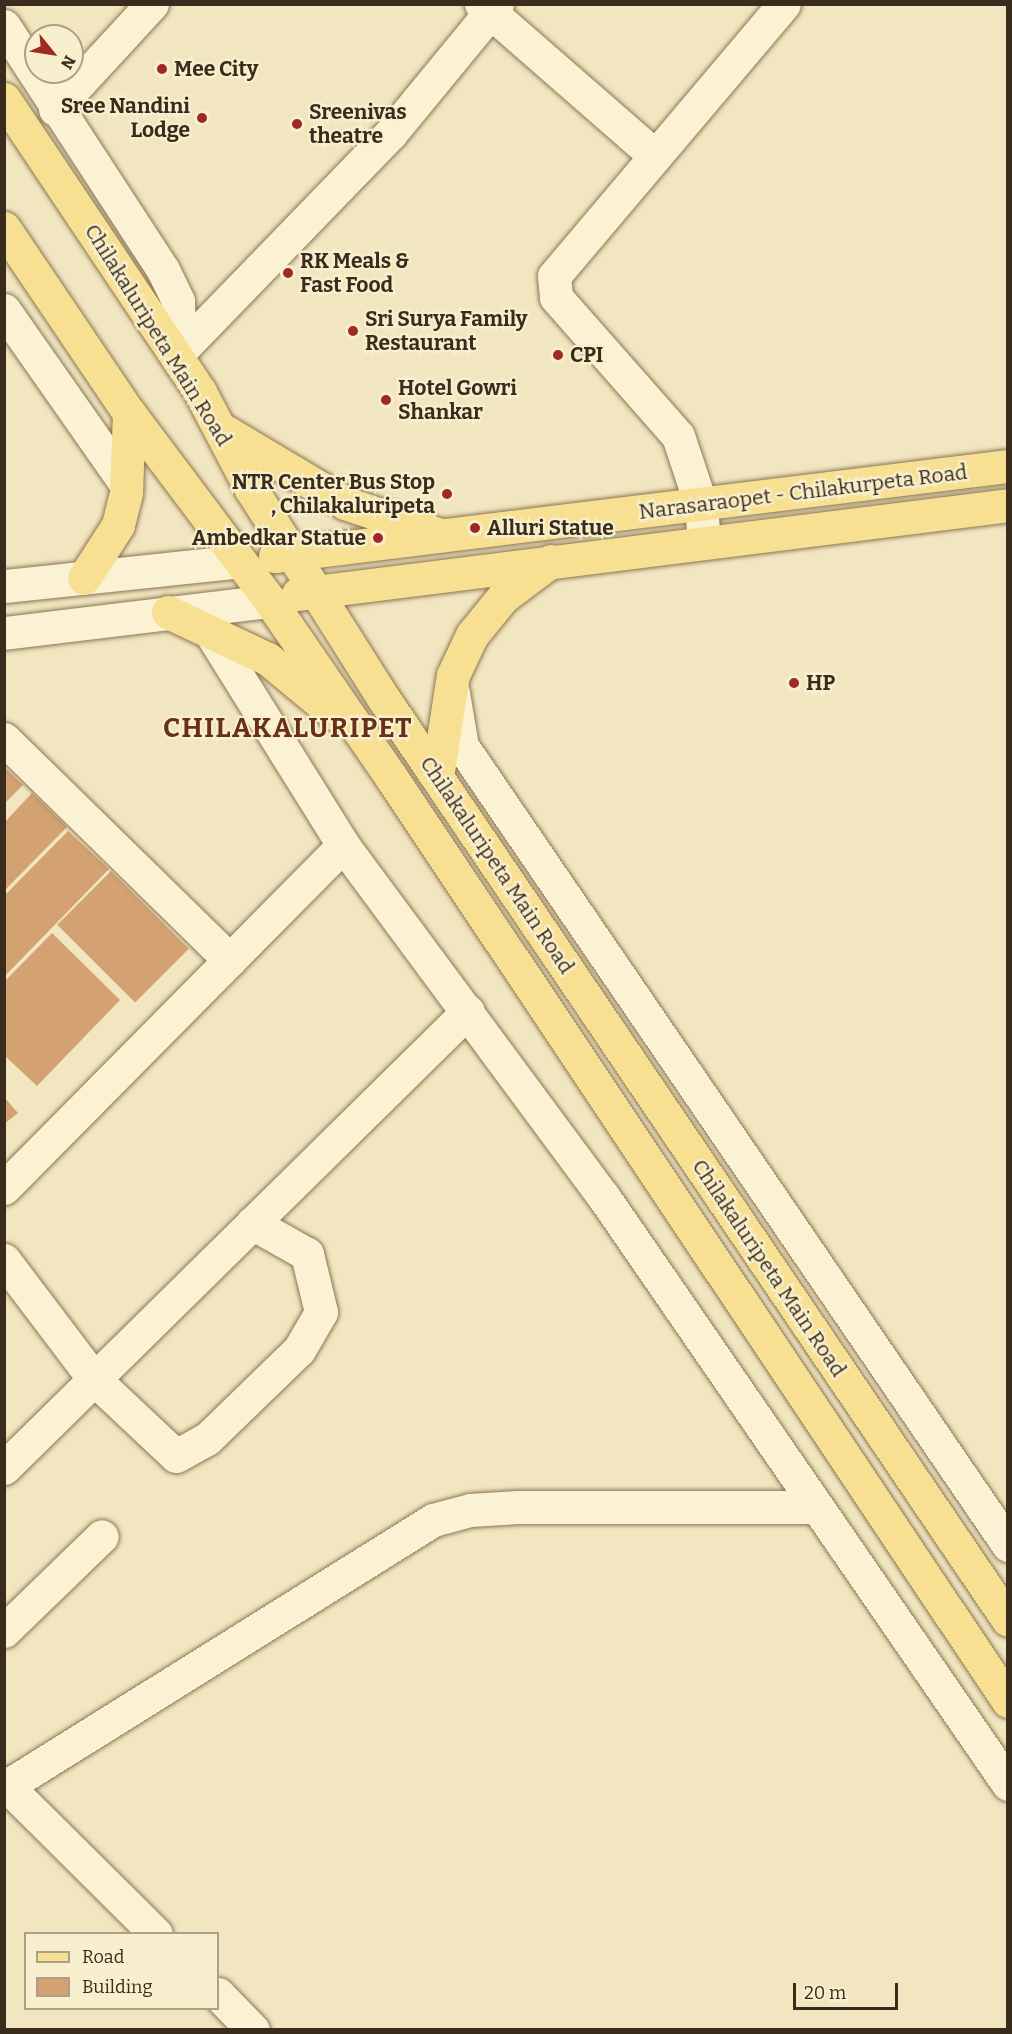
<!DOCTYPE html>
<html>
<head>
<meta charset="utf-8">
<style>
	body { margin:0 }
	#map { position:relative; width:1012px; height:2034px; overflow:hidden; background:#f1e6bf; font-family:Bitter,serif }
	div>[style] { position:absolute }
	.building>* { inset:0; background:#d3a172; transform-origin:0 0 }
	.roads { filter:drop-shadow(0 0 2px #8c7656) drop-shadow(0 0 2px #8c7656) }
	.minor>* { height:33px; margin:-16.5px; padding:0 16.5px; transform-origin:16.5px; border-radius:16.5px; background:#fbf2d3 }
	.major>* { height:33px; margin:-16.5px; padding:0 16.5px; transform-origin:16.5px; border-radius:16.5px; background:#f8e093 }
	.dots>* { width:16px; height:16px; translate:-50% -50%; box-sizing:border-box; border:3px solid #f8efcf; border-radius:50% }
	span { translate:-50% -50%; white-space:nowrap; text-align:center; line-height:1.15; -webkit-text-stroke:4.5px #f8efcf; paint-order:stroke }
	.poi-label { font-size:21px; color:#3a2c1c; font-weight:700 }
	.left { translate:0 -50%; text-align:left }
	.right { translate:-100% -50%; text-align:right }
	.street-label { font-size:21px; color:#3a2c1c }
	.district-label { font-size:27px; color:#6a2f17; font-weight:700; letter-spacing:1.5px }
	.frame { position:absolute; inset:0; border:6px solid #3a2c1c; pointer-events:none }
	.legend { position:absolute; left:24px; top:1932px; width:195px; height:78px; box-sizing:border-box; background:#f8efcf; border:2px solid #aca187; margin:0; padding:8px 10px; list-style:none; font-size:18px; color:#3a2c1c }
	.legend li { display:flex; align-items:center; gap:12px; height:30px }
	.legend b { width:30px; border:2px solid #aca187 }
	.north { position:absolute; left:24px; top:24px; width:60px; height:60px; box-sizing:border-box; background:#f8efcf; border:2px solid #aca187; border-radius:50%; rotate:120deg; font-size:16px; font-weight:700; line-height:24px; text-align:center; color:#3a2c1c }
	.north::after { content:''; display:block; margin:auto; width:21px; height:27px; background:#a02921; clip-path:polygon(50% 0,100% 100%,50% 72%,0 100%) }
	.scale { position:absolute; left:793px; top:1983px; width:105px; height:27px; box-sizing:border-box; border:3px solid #3a2c1c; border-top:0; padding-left:8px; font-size:18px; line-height:21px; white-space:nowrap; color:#3a2c1c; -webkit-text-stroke:4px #f8efcf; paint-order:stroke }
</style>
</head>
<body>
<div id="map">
	<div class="building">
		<i style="clip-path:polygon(4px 767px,23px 785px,4px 804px)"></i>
		<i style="clip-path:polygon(32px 793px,67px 827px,4px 891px,4px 823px)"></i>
		<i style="clip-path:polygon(68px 831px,109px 869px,4px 977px,4px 896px)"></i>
		<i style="left:111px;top:871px;width:110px;height:76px;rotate:45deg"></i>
		<i style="clip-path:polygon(52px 933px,120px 1000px,37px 1086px,4px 1055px,4px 982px)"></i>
		<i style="clip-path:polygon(4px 1097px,18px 1113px,4px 1124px)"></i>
	</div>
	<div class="roads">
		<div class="minor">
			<i style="left:481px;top:4px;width:231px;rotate:41.1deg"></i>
			<i style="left:4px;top:26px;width:291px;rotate:56.9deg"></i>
			<i style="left:163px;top:270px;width:34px;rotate:64deg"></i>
			<i style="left:178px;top:301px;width:61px;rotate:88.1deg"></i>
			<i style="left:55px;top:109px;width:143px;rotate:-47.3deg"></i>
			<i style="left:4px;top:310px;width:213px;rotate:55deg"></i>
			<i style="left:176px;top:355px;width:309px;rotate:-45.9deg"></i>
			<i style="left:391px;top:133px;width:167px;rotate:-50.6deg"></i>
			<i style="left:704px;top:541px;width:36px;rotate:-95deg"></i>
			<i style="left:701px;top:505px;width:73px;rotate:-108.4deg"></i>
			<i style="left:678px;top:436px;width:185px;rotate:-131.3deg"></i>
			<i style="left:556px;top:297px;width:21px;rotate:-95deg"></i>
			<i style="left:554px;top:276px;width:356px;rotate:-49.8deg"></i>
			<i style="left:4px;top:586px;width:237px;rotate:-6deg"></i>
			<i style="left:207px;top:627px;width:257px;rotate:58deg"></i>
			<i style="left:343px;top:845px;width:437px;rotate:53.5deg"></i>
			<i style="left:603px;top:1196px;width:714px;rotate:55.44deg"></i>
			<i style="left:4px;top:633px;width:268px;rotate:-6.9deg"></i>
			<i style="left:453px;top:693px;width:54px;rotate:80.4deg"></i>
			<i style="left:462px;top:746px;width:968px;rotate:55.65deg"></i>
			<i style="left:4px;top:739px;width:316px;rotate:44.4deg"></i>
			<i style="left:4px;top:1188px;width:482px;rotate:-45.3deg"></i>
			<i style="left:4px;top:1260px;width:149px;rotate:52.9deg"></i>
			<i style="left:94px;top:1379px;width:112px;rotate:43.2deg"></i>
			<i style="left:176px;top:1456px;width:35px;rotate:-29deg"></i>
			<i style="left:207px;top:1439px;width:128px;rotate:-44.1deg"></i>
			<i style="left:299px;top:1350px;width:44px;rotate:-59.9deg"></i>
			<i style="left:321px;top:1312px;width:60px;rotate:-103.6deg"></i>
			<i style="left:307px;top:1254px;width:63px;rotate:-150.6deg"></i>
			<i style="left:4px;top:1468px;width:651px;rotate:-44.56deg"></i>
			<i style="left:4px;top:1631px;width:136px;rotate:-44.1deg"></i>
			<i style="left:4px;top:1783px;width:214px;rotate:44.8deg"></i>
			<i style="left:7px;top:1786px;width:502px;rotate:-31.98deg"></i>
			<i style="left:433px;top:1520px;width:38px;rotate:-15deg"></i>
			<i style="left:470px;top:1510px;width:48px;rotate:-3.6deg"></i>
			<i style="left:518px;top:1507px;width:298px"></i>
			<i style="left:218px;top:1994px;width:50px;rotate:45.8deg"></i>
		</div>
		<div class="major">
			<i style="left:4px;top:99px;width:353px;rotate:56.2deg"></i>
			<i style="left:200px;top:392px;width:110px;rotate:62.3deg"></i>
			<i style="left:251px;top:489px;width:249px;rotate:57.7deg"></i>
			<i style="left:384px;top:699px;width:1112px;rotate:55.88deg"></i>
			<i style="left:4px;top:228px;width:223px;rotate:56deg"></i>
			<i style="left:129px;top:413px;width:235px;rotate:53.1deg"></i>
			<i style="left:270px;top:601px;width:214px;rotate:55.5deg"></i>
			<i style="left:391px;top:777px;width:1111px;rotate:56.27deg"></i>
			<i style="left:221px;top:429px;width:144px;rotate:30.8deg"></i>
			<i style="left:345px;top:503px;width:97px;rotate:18.6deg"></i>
			<i style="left:275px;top:556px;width:739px;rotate:-7deg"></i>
			<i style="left:84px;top:578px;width:63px;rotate:-57.3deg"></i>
			<i style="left:118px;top:525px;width:34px;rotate:-76deg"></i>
			<i style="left:126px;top:492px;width:79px;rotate:-87.8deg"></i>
			<i style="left:298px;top:594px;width:716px;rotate:-7.14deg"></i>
			<i style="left:168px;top:612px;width:110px;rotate:25.2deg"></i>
			<i style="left:268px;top:659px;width:85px;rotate:39.7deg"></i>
			<i style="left:437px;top:777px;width:103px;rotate:-81.1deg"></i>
			<i style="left:453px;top:675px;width:44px;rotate:-64.6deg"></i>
			<i style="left:472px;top:635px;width:49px;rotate:-50.8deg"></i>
			<i style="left:503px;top:597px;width:60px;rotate:-36.9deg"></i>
		</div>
	</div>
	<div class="dots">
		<i style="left:162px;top:69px;background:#a02921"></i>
		<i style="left:202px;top:118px;background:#a02921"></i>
		<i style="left:297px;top:124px;background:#a02921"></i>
		<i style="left:288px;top:273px;background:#a02921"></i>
		<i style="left:353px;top:331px;background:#a02921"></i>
		<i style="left:558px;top:355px;background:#a02921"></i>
		<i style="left:386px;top:400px;background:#a02921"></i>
		<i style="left:447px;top:494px;background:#a02921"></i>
		<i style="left:475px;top:528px;background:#a02921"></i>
		<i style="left:378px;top:538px;background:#a02921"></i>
		<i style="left:794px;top:683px;background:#a02921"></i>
	</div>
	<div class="poi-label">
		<span class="left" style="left:174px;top:69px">Mee City</span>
		<span class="right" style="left:190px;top:118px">Sree Nandini<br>Lodge</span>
		<span class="left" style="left:309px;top:124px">Sreenivas<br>theatre</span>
		<span class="left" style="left:300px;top:273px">RK Meals &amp;<br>Fast Food</span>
		<span class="left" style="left:365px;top:331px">Sri Surya Family<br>Restaurant</span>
		<span class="left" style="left:570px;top:355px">CPI</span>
		<span class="left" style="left:398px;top:400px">Hotel Gowri<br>Shankar</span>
		<span class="right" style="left:435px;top:494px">NTR Center Bus Stop<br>, Chilakaluripeta</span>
		<span class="left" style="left:487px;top:528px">Alluri Statue</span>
		<span class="right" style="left:366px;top:538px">Ambedkar Statue</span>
		<span class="left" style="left:806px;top:683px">HP</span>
	</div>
	<div class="street-label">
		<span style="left:158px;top:335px;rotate:58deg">Chilakaluripeta Main Road</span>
		<span style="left:803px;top:492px;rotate:-7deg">Narasaraopet - Chilakurpeta Road</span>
		<span style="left:497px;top:865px;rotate:56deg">Chilakaluripeta Main Road</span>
		<span style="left:769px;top:1268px;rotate:56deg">Chilakaluripeta Main Road</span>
	</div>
	<div class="district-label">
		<span style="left:288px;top:729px">CHILAKALURIPET</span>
	</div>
	<div class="frame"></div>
	<ul class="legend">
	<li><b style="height:8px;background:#f8e093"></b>Road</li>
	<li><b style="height:16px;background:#d3a172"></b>Building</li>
	</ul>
	<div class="north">N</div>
	<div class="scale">20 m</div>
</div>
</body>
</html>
